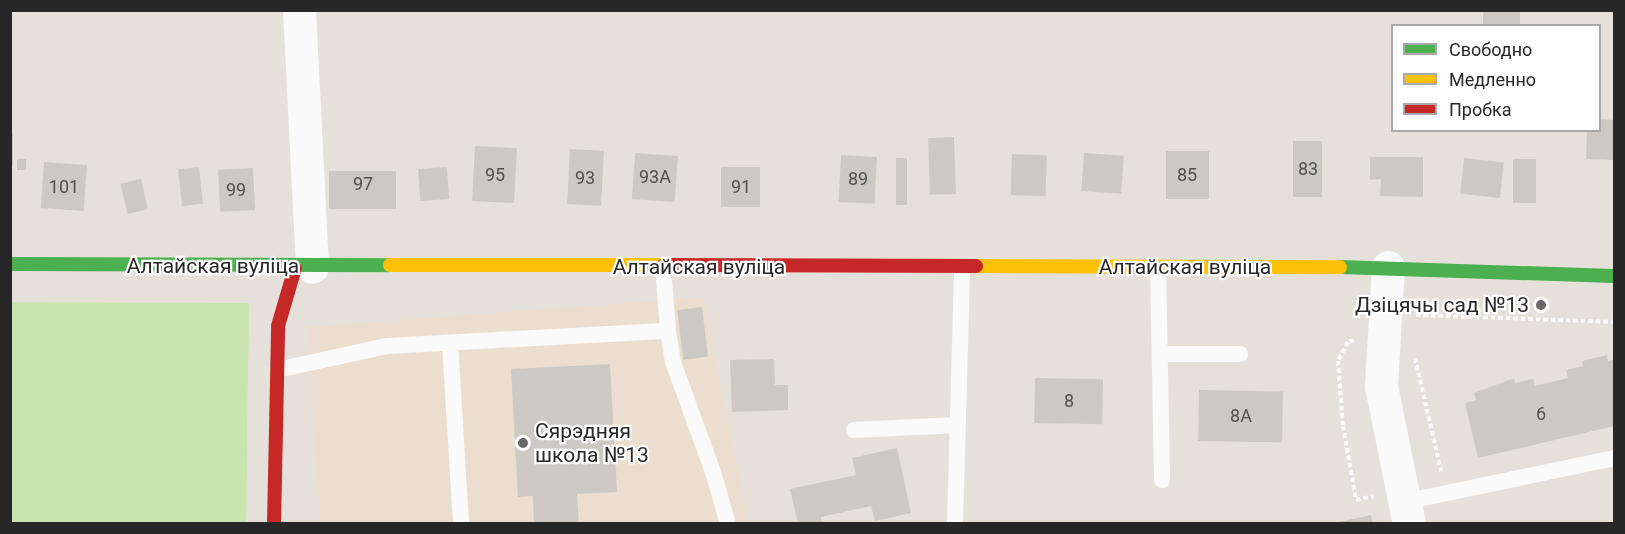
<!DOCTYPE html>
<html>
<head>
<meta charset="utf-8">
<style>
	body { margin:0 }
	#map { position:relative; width:1625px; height:534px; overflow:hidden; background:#e6e0db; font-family:Roboto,sans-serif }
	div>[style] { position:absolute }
	.education>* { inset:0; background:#ebdece }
	.green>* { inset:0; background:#cae4b0 }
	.building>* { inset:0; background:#ccc9c5; transform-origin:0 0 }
	.path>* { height:4px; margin-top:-2px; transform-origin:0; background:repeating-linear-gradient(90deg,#fbfafa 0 4.5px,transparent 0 7.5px) }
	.lane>* { height:16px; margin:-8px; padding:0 8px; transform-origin:8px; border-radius:8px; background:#fbfafa }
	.street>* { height:33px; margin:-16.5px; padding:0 16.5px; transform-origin:16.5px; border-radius:16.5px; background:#fbfafa }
	.fast>* { height:14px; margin:-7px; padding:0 7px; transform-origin:7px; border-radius:7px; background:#4caf50 }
	.slow>* { height:14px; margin:-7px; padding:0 7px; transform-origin:7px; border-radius:7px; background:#ffc107 }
	.jam>* { height:14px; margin:-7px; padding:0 7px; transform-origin:7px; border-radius:7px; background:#c62828 }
	.dots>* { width:16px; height:16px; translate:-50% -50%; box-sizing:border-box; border:3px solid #fff; border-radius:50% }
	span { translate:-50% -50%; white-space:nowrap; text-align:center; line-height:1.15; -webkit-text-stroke:4.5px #fff; paint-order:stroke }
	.number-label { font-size:18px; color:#51504f }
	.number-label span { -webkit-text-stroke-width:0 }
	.street-label { font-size:21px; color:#272727 }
	.poi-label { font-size:21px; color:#272727 }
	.right { translate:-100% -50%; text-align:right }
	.left { translate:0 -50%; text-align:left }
	.frame { position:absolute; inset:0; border:12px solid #272727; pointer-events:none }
	.legend { position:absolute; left:1391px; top:24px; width:210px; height:108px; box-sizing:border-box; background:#fff; border:2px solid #a9a9a9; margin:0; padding:8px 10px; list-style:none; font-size:18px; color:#272727 }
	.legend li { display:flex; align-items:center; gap:12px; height:30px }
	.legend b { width:30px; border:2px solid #a9a9a9 }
</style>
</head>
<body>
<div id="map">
	<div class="education">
		<i style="clip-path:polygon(703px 297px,748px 523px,320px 523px,308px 327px)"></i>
	</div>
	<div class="green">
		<i style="clip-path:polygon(10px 302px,249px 303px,246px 523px,17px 524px,11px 520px)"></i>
	</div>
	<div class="building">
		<i style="left:1483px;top:10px;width:37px;height:16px"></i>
		<i style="clip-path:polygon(1600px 119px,1614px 120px,1614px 160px,1586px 159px,1587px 130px,1600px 130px)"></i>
		<i style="left:10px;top:134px;width:3px;height:32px"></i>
		<i style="left:954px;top:137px;width:57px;height:26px;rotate:88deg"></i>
		<i style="left:1293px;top:141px;width:29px;height:56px"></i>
		<i style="left:475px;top:146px;width:42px;height:55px;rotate:3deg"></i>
		<i style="left:570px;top:149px;width:34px;height:55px;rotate:3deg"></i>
		<i style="left:1166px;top:151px;width:43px;height:48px"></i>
		<i style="left:635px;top:153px;width:43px;height:46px;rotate:4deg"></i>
		<i style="left:1084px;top:153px;width:40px;height:38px;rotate:4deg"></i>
		<i style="left:1012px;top:154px;width:35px;height:41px;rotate:2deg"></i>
		<i style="left:841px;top:155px;width:36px;height:47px;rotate:3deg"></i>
		<i style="clip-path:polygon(1370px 157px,1423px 157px,1423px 197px,1380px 196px,1381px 179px,1370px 180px)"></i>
		<i style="left:896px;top:158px;width:11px;height:47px"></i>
		<i style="left:1464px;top:158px;width:40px;height:36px;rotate:6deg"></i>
		<i style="left:17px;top:159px;width:9px;height:11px"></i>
		<i style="left:1513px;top:159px;width:23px;height:44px"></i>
		<i style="left:44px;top:162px;width:43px;height:46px;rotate:4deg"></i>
		<i style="left:199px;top:167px;width:37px;height:21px;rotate:84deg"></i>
		<i style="left:447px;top:167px;width:32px;height:29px;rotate:86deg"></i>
		<i style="left:721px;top:167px;width:39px;height:40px"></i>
		<i style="left:253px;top:168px;width:42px;height:35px;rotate:87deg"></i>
		<i style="left:396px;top:171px;width:38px;height:67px;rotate:90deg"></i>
		<i style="left:141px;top:179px;width:31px;height:21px;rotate:77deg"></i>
		<i style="left:702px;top:307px;width:50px;height:25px;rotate:83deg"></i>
		<i style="clip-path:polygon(1607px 355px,1608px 361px,1614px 359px,1614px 426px,1478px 458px,1465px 403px,1476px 400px,1474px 393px,1514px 378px,1515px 383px,1533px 379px,1535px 386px,1568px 378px,1566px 370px,1583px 366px,1582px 361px)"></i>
		<i style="clip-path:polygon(774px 359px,775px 385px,788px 385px,788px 410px,732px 412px,730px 360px)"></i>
		<i style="clip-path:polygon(610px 364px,617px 492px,577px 494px,579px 524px,534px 524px,533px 496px,518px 497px,511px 369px)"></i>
		<i style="left:1035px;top:378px;width:68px;height:45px;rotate:1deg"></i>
		<i style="left:1199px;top:390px;width:84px;height:51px;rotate:1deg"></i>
		<i style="clip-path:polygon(897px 448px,911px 513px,875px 521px,871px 506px,821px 517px,822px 524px,798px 524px,790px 489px,856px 475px,852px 458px)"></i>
		<i style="clip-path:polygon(1371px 515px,1373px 524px,1335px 524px,1334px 523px)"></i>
	</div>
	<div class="path">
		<i style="left:1416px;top:315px;width:198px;rotate:2deg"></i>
		<i style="left:1354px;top:340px;width:6px;rotate:162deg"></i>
		<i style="left:1348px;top:342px;width:21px;rotate:118deg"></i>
		<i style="left:1338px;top:361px;width:65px;rotate:85.6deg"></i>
		<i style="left:1343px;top:426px;width:75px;rotate:80deg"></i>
		<i style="left:1356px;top:500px;width:18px;rotate:-13deg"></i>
		<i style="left:1415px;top:358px;width:116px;rotate:77deg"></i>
	</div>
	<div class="lane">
		<i style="left:663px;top:267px;width:64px;rotate:85.5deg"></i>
		<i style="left:1158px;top:267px;width:213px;rotate:88.9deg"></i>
		<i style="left:450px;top:343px;width:181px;rotate:86.5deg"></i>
		<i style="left:1160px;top:354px;width:80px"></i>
		<i style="left:277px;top:370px;width:113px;rotate:-12.3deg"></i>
		<i style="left:387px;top:346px;width:281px;rotate:-3.1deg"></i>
		<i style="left:668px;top:331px;width:31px;rotate:81deg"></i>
		<i style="left:673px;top:362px;width:117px;rotate:70deg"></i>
		<i style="left:713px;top:472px;width:54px;rotate:73.9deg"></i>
		<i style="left:854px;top:430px;width:103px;rotate:-2.8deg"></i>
		<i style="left:1404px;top:502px;width:215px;rotate:-11.8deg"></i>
		<i style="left:955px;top:524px;width:257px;rotate:-88.4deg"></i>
	</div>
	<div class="street">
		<i style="left:299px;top:10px;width:257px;rotate:87.1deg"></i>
		<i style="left:1388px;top:267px;width:119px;rotate:93.4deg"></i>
		<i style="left:1381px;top:386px;width:141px;rotate:78.5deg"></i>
	</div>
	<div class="fast">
		<i style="left:10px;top:264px;width:380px;rotate:0.2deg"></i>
		<i style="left:1340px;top:267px;width:274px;rotate:1.9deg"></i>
	</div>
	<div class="slow">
		<i style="left:390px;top:265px;width:274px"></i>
		<i style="left:976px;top:266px;width:364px;rotate:0.2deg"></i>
	</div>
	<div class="jam">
		<i style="left:664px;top:265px;width:312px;rotate:0.2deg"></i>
		<i style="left:274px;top:524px;width:198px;rotate:-88.8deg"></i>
		<i style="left:278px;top:326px;width:60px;rotate:-73.7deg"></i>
	</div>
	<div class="dots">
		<i style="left:1541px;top:305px;background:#6a6866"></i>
		<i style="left:523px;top:443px;background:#6a6866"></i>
	</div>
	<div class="number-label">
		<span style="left:1308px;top:169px">83</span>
		<span style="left:495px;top:175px">95</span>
		<span style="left:1187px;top:175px">85</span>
		<span style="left:655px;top:177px">93А</span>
		<span style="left:585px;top:178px">93</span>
		<span style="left:858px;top:179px">89</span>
		<span style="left:363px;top:184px">97</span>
		<span style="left:64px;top:187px">101</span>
		<span style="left:741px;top:187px">91</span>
		<span style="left:236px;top:190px">99</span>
		<span style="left:1069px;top:401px">8</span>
		<span style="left:1541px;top:414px">6</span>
		<span style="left:1241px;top:416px">8А</span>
	</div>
	<div class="street-label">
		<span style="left:213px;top:266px">Алтайская вуліца</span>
		<span style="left:699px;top:267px">Алтайская вуліца</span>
		<span style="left:1185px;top:267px">Алтайская вуліца</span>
	</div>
	<div class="poi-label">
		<span class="right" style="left:1529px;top:305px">Дзіцячы сад №13</span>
		<span class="left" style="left:535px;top:443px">Сярэдняя<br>школа №13</span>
	</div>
	<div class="frame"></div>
	<ul class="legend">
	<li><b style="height:8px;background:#4caf50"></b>Свободно</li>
	<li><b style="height:8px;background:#ffc107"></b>Медленно</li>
	<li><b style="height:8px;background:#c62828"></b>Пробка</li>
	</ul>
</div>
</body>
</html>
